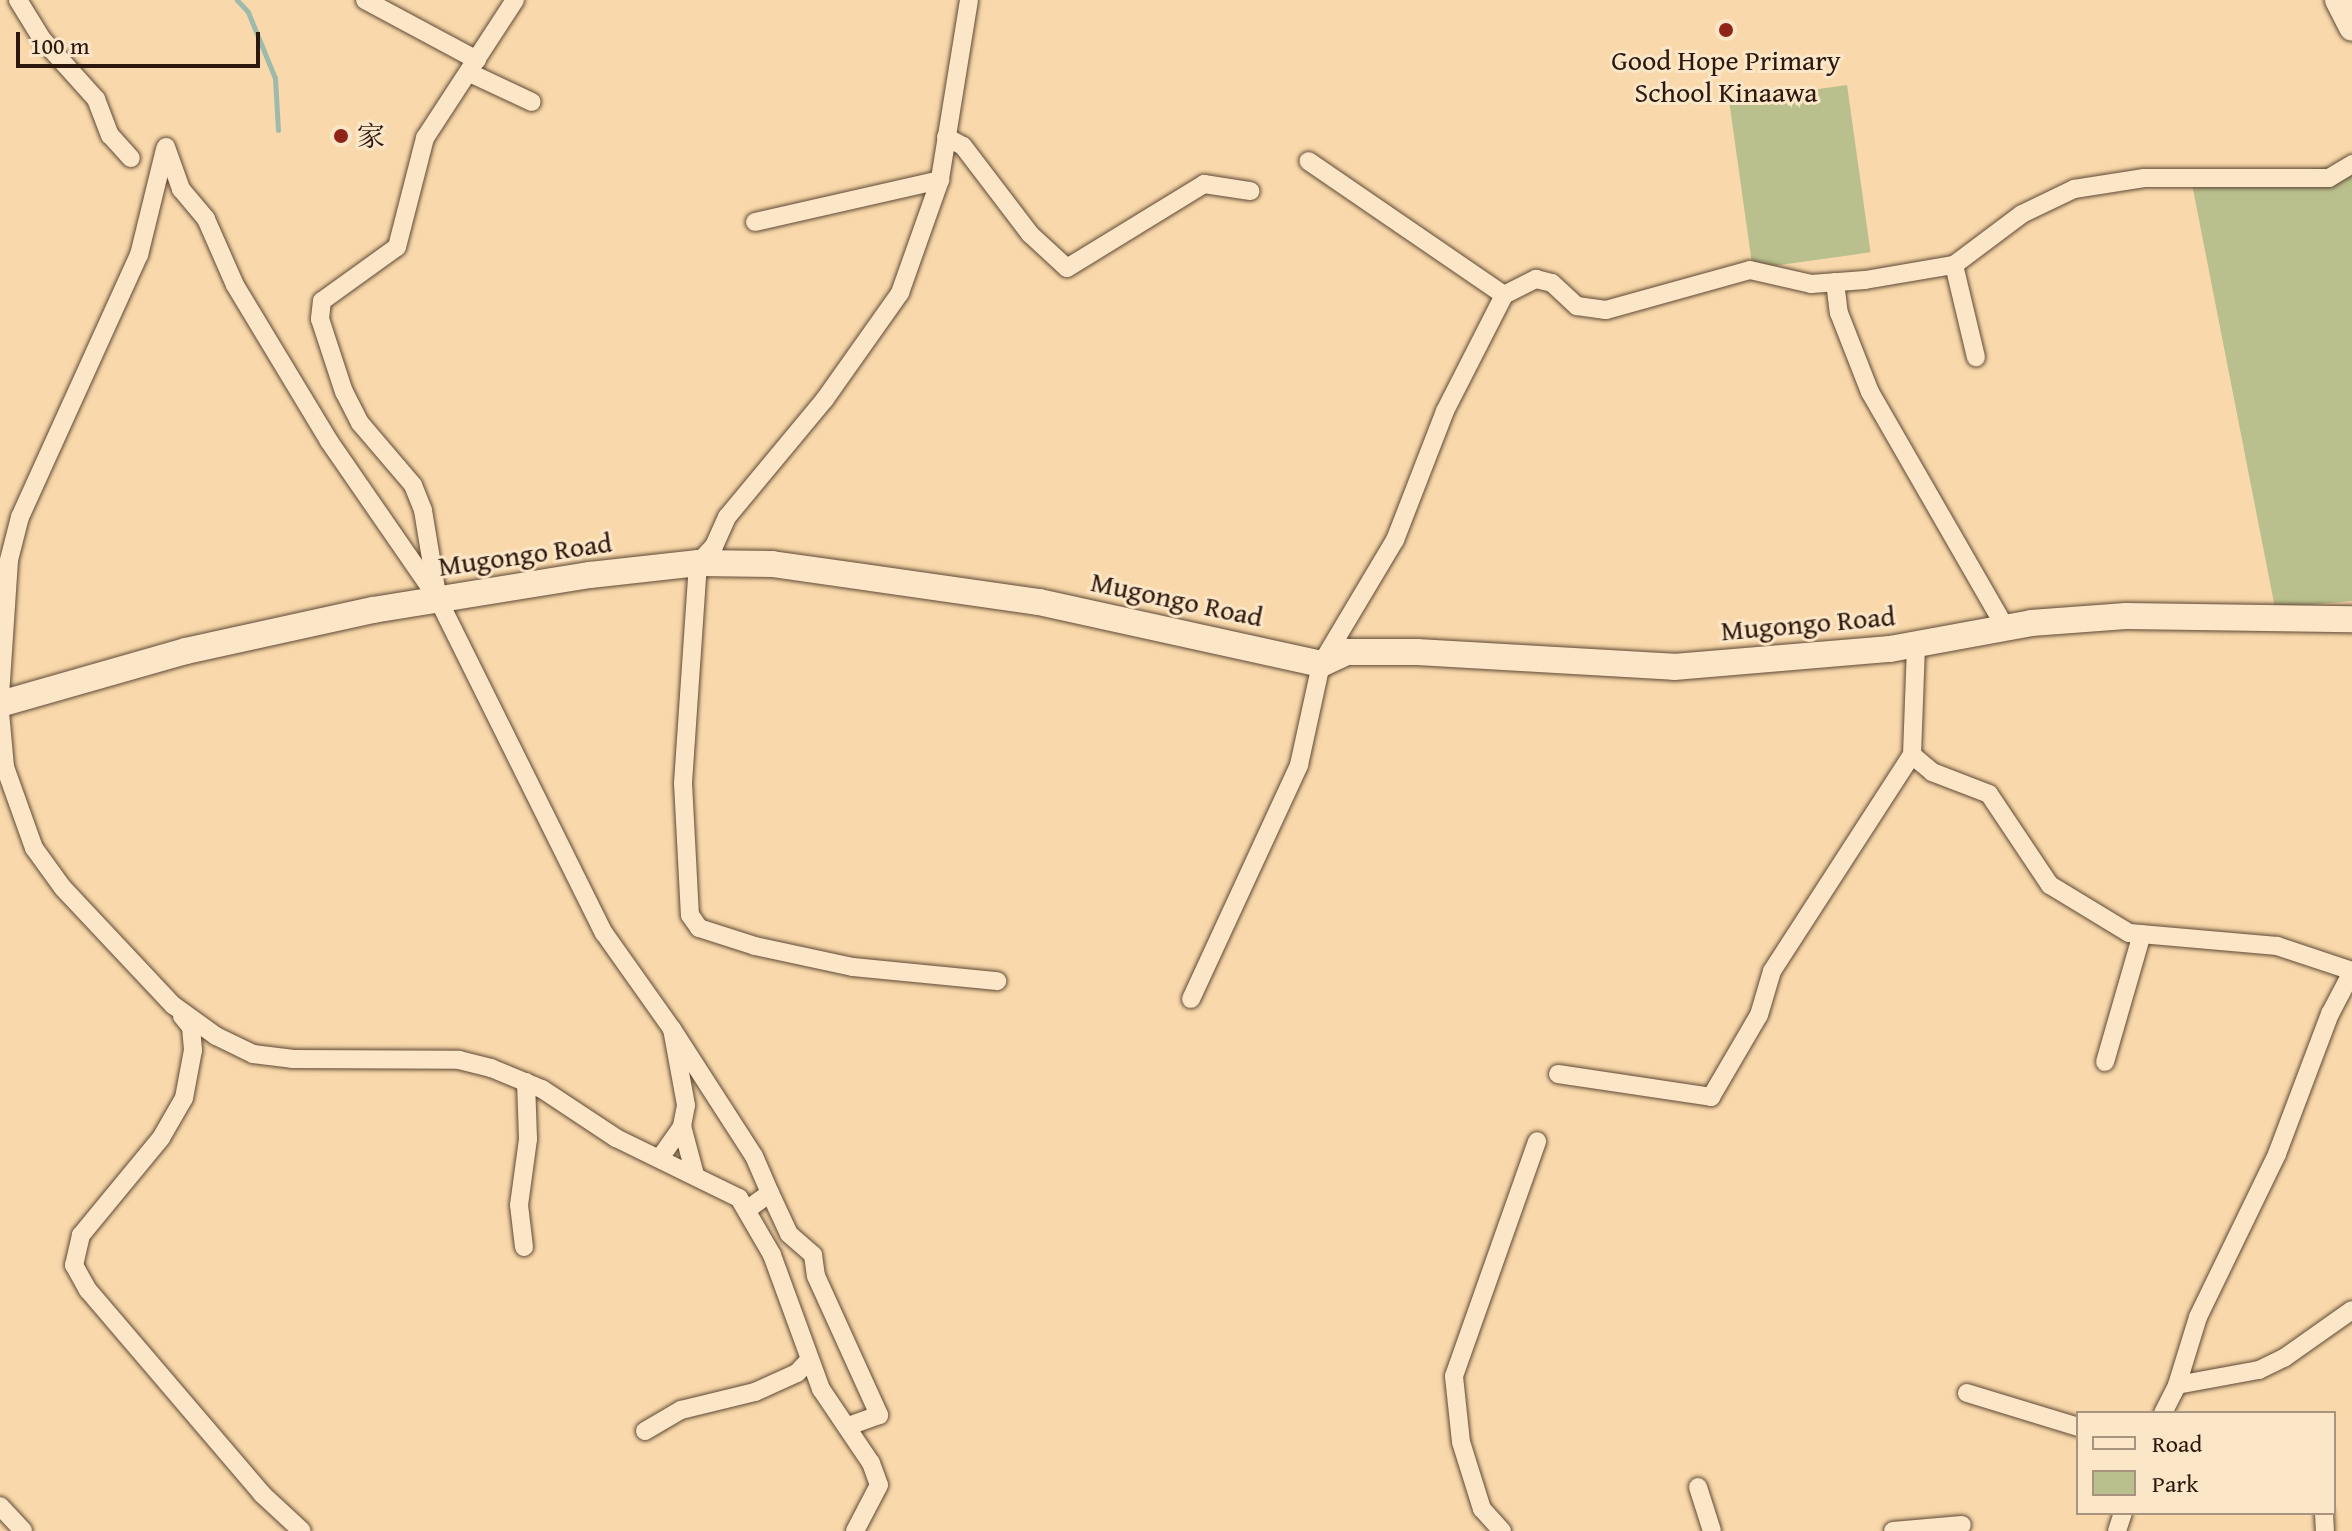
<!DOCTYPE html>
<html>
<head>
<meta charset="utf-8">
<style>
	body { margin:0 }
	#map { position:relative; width:2352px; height:1531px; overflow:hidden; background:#f9d9ab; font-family:"Gentium Book Plus","Noto Serif SC",serif }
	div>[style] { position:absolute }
	.green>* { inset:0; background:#b9c08d; transform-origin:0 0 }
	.stream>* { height:5px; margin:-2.5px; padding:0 2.5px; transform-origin:2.5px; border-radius:2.5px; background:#9ebaac }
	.roads { filter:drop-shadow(0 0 2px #5f4835) drop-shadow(0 0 2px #5f4835) }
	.street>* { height:18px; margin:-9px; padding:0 9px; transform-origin:9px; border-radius:9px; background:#fbe6c8 }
	.secondary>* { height:26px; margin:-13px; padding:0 13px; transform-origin:13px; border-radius:13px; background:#fbe6c8 }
	.dots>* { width:22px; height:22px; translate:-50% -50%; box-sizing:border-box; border:4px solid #fbe6c8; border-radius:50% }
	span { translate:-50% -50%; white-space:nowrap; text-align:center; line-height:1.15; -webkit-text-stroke:6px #fbe6c8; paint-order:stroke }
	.poi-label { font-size:28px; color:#2c170e }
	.left { translate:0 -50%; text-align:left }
	.street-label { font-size:28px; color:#2c170e }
	.legend { position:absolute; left:2076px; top:1411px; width:260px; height:104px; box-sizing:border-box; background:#fbe6c8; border:2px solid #a8937e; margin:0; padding:10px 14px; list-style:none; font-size:24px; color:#2c170e }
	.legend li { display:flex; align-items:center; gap:16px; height:40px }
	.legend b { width:40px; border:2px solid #a8937e }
	.scale { position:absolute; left:16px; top:32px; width:244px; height:36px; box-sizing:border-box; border:4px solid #2c170e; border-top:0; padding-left:10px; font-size:24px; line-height:28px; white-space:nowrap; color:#2c170e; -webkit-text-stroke:6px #fbe6c8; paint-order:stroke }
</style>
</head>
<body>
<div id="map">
	<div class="green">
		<i style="left:1847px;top:85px;width:169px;height:119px;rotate:82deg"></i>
		<i style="clip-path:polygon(2352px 165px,2352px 601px,2275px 608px,2191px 179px)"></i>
	</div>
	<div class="stream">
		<i style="left:237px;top:0;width:16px;rotate:47deg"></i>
		<i style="left:248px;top:12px;width:71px;rotate:67.8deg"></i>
		<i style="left:275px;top:78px;width:52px;rotate:86.7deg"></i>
	</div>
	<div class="roads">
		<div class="street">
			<i style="left:18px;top:0;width:46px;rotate:58.4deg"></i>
			<i style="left:42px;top:39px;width:81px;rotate:48deg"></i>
			<i style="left:96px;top:99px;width:39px;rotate:69deg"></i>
			<i style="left:110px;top:135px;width:31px;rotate:48deg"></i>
			<i style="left:365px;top:0;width:127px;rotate:28.2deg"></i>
			<i style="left:969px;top:0;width:182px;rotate:99.2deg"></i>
			<i style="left:940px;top:180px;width:120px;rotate:109.5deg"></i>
			<i style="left:900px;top:293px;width:130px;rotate:125.3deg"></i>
			<i style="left:825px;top:399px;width:153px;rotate:129.7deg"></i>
			<i style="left:727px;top:517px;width:32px;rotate:114deg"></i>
			<i style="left:714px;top:546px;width:23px;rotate:133deg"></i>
			<i style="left:698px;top:563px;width:221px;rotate:93.9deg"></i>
			<i style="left:683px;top:783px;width:132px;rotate:87deg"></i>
			<i style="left:690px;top:915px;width:16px;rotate:55deg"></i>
			<i style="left:699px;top:928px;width:59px;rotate:17.8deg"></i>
			<i style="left:755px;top:946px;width:100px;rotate:12.1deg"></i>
			<i style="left:853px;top:967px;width:145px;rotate:5.6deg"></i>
			<i style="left:470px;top:73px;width:68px;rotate:25.1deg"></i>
			<i style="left:946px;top:137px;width:19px;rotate:28deg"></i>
			<i style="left:963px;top:146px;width:111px;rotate:52.7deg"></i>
			<i style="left:1030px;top:234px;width:50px;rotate:42.6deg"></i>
			<i style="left:1067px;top:268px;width:161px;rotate:-31.5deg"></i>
			<i style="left:1204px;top:184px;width:47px;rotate:8.7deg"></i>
			<i style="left:166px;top:147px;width:45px;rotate:70.3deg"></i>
			<i style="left:181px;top:189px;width:39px;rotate:50deg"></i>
			<i style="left:206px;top:219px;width:72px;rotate:66.3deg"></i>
			<i style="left:235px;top:285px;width:182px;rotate:58.9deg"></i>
			<i style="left:329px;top:441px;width:192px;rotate:55.4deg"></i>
			<i style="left:438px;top:599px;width:373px;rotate:63.6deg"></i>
			<i style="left:604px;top:933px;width:118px;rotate:54.7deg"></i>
			<i style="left:755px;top:222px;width:190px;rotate:-12.8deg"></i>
			<i style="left:1954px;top:265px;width:95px;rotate:76.6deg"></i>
			<i style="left:1835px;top:282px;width:31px;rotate:83deg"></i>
			<i style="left:1839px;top:313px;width:85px;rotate:68.6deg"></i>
			<i style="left:1870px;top:392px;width:271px;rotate:60.1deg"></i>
			<i style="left:1504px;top:295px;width:36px;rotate:-27deg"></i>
			<i style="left:1536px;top:279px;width:16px;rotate:14deg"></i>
			<i style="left:1552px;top:283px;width:34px;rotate:43deg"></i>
			<i style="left:1577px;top:306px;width:29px;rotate:8deg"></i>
			<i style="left:1606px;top:310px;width:149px;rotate:-15.5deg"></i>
			<i style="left:1750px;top:270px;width:63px;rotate:12.9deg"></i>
			<i style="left:1811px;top:284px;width:54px;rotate:-4.2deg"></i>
			<i style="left:1865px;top:280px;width:90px;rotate:-9.6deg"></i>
			<i style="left:1954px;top:265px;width:85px;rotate:-36.9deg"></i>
			<i style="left:2022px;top:214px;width:58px;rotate:-25.7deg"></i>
			<i style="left:2074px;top:189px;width:71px;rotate:-8.9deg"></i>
			<i style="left:2144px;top:178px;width:185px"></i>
			<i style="left:2329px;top:178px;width:27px;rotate:-31deg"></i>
			<i style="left:437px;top:595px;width:86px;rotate:-99.4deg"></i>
			<i style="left:423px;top:510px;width:27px;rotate:-112deg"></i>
			<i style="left:413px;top:485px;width:82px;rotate:-130.5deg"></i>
			<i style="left:360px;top:423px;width:35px;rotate:-117deg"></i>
			<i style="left:344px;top:392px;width:77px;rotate:-108.2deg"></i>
			<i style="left:320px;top:319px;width:18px;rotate:-84deg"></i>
			<i style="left:322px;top:301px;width:92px;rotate:-35.8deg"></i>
			<i style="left:397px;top:247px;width:113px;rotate:-75.6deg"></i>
			<i style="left:425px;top:138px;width:165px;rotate:-56.9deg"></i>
			<i style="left:0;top:696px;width:136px;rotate:-86.2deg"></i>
			<i style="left:9px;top:560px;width:44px;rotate:-75.7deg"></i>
			<i style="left:20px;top:517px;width:288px;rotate:-65.6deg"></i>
			<i style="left:139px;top:255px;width:109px;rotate:-76.2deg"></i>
			<i style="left:0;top:712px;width:55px;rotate:84.8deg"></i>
			<i style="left:5px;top:767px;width:86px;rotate:70.3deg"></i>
			<i style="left:34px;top:848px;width:49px;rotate:54.1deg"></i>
			<i style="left:63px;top:888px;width:161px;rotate:46.8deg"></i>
			<i style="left:173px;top:1005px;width:53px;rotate:35.8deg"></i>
			<i style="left:216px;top:1036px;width:41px;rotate:25.9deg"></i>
			<i style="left:253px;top:1054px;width:39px;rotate:7deg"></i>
			<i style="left:292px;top:1059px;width:167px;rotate:0.3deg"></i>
			<i style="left:459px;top:1060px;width:33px;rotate:14deg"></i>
			<i style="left:491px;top:1068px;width:55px;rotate:22.4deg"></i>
			<i style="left:542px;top:1089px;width:89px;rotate:33.5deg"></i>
			<i style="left:616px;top:1138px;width:137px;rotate:26deg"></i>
			<i style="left:739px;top:1198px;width:66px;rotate:59.9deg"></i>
			<i style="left:772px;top:1255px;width:143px;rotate:69.9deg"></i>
			<i style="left:821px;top:1389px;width:89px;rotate:56deg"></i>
			<i style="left:871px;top:1463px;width:23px;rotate:70deg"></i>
			<i style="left:879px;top:1485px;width:52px;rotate:117.6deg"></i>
			<i style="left:1912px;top:755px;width:26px;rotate:40deg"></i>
			<i style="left:1932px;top:772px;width:61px;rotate:21.1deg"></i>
			<i style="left:1989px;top:794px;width:110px;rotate:56.2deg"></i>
			<i style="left:2050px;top:885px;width:92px;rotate:31.3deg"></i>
			<i style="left:2129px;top:933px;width:149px;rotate:5deg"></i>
			<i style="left:2277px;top:946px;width:79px;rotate:18.4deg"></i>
			<i style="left:1191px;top:999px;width:258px;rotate:-65.2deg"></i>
			<i style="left:1299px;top:765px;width:103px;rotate:-77.7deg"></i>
			<i style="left:1321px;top:664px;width:144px;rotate:-59.2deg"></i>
			<i style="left:1395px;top:540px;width:138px;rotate:-68.8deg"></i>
			<i style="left:1445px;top:411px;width:130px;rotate:-63deg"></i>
			<i style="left:1504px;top:295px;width:237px;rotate:-145.6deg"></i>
			<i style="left:182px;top:1016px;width:14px;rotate:51deg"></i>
			<i style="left:191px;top:1027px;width:23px;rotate:85deg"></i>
			<i style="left:193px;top:1050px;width:49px;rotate:100.6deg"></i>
			<i style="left:184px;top:1098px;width:46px;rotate:119.9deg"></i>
			<i style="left:161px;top:1138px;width:126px;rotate:129.5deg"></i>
			<i style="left:81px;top:1235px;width:31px;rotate:103deg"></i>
			<i style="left:74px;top:1265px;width:29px;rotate:61deg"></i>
			<i style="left:88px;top:1290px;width:268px;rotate:49.5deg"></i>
			<i style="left:262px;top:1494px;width:54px;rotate:42.8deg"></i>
			<i style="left:2105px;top:1062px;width:133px;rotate:-73.9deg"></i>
			<i style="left:1558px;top:1074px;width:155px;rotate:8.5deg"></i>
			<i style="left:1711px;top:1097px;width:95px;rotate:-59.7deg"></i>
			<i style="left:1759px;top:1015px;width:46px;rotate:-73.5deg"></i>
			<i style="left:1772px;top:971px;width:257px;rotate:-57.1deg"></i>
			<i style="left:1912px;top:755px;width:111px;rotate:-87.9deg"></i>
			<i style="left:682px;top:1126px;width:51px;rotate:75.1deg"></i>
			<i style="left:660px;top:1158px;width:39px;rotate:-55deg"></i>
			<i style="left:682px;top:1126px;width:21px;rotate:-79deg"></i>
			<i style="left:686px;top:1105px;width:77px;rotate:-100.4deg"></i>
			<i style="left:672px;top:1029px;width:151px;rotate:57.2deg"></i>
			<i style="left:754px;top:1156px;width:40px;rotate:66.6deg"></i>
			<i style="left:770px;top:1193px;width:27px;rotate:144deg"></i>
			<i style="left:770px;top:1193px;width:45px;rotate:65.1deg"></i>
			<i style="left:789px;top:1234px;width:32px;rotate:41deg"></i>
			<i style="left:813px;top:1255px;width:21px;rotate:82deg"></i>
			<i style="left:816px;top:1276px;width:153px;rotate:65.6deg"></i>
			<i style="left:879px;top:1415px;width:33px;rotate:160deg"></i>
			<i style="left:524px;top:1247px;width:42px;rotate:-96.8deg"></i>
			<i style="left:519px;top:1205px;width:67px;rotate:-82.2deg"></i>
			<i style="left:528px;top:1139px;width:57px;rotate:-92deg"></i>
			<i style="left:2177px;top:1385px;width:83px;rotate:-10.4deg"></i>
			<i style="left:2259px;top:1370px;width:28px;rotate:-26deg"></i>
			<i style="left:2284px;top:1358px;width:83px;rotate:-35.2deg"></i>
			<i style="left:1967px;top:1393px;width:116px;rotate:17deg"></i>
			<i style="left:2163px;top:1413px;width:31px;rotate:-63deg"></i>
			<i style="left:2177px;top:1385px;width:71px;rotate:-72.8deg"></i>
			<i style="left:2198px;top:1317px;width:181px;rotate:-64.1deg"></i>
			<i style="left:2277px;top:1154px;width:150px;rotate:-69.3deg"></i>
			<i style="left:2330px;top:1014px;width:47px;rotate:-62.4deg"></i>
			<i style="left:645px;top:1431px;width:42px;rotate:-30.3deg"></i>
			<i style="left:681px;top:1410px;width:76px;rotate:-13.7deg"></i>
			<i style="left:755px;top:1392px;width:46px;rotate:-24.3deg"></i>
			<i style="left:797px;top:1373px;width:18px;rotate:-47deg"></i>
			<i style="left:1698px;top:1487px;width:46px;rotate:72.3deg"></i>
			<i style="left:0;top:1506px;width:34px;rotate:47deg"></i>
			<i style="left:2324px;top:1513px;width:18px;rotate:87deg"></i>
			<i style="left:1502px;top:1531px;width:30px;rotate:-132deg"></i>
			<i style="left:1482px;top:1509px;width:70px;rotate:-107.4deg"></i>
			<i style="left:1461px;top:1442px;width:66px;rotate:-96.1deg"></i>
			<i style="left:1454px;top:1376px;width:249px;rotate:-70.5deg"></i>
			<i style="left:1893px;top:1531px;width:69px;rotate:-5deg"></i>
			<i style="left:2117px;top:1531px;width:19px;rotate:-72deg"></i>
		</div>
		<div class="secondary">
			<i style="left:2338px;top:0;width:31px;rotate:63deg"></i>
			<i style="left:0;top:704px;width:193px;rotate:-15.9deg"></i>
			<i style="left:186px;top:651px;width:191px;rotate:-12.4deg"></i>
			<i style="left:373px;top:610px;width:220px;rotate:-9.2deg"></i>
			<i style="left:590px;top:575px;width:109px;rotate:-6.3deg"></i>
			<i style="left:698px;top:563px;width:74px;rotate:0.8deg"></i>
			<i style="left:772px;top:564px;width:270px;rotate:8.1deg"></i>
			<i style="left:1039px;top:602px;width:289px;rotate:12.4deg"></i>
			<i style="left:1321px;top:664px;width:29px;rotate:-25deg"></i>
			<i style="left:1347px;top:652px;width:70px"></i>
			<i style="left:1417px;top:652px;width:257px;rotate:3.3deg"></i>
			<i style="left:1674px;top:667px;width:217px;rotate:-4.8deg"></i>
			<i style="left:1890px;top:649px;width:143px;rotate:-10.4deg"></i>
			<i style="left:2031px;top:623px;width:95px;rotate:-4.2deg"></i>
			<i style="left:2126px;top:616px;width:226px;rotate:0.8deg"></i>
		</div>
	</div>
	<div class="dots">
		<i style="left:1726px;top:30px;background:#8f2418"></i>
		<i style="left:341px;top:136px;background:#8f2418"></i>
	</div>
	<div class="poi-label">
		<span style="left:1726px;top:76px">Good Hope Primary<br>School Kinaawa</span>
		<span class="left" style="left:357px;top:136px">家</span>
	</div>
	<div class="street-label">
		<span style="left:525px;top:554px;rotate:-8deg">Mugongo Road</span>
		<span style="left:1177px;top:599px;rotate:12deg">Mugongo Road</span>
		<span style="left:1808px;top:623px;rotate:-5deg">Mugongo Road</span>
	</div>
	<ul class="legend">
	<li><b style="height:10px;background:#fbe6c8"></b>Road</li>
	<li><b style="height:22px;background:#b9c08d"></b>Park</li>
	</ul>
	<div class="scale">100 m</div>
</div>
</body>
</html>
